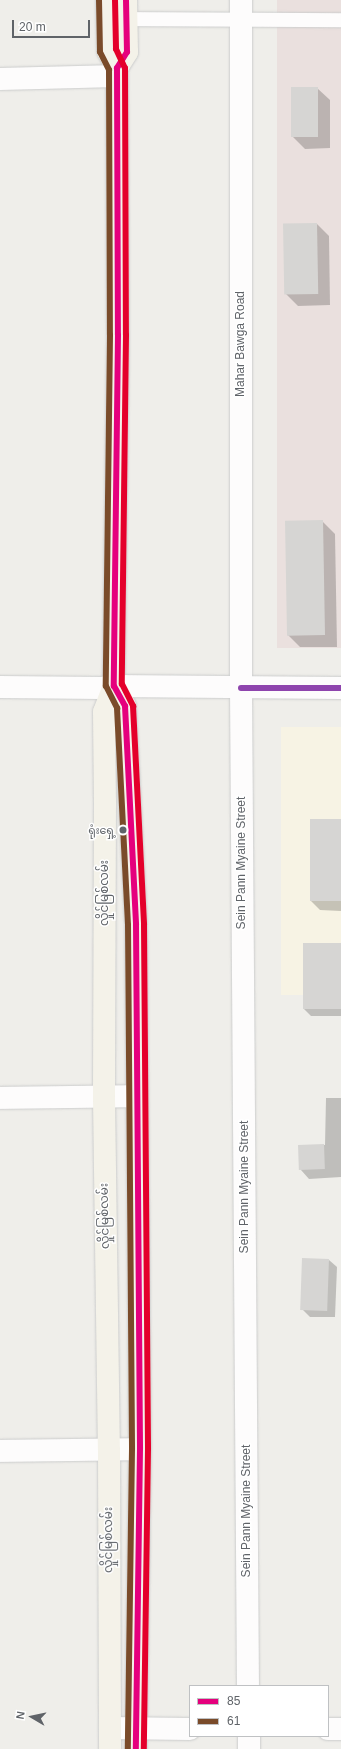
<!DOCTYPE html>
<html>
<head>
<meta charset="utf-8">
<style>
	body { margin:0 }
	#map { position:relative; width:341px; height:1749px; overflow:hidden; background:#efeeea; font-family:Arial,"Noto Sans Myanmar",sans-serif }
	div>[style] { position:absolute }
	.commercial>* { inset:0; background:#f7f3e4; transform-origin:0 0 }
	.medical>* { inset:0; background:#eae0de; transform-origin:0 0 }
	.shadow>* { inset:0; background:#0003 }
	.building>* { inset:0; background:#d6d5d3; transform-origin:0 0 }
	.roads { filter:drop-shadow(0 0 1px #cbcccc) drop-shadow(0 0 1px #cbcccc) }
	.service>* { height:14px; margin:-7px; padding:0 7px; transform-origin:7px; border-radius:7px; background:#fdfcfc }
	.minor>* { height:22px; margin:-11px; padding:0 11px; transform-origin:11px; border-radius:11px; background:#fdfcfc }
	.secondary>* { height:22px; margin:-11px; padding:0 11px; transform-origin:11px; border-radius:11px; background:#fdfcfc }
	.primary>* { height:22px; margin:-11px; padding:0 11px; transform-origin:11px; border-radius:11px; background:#f4f2e9 }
	.bus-1>* { height:6px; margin:-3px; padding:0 3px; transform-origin:3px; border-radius:3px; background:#e5007d }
	.bus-2>* { height:6px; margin:-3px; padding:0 3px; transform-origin:3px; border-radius:3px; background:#7a4b2a }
	.bus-3>* { height:6px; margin:-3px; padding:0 3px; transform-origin:3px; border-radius:3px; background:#e4002b }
	.bus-4>* { height:6px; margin:-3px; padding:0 3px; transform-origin:3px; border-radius:3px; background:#8e44ad }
	.dots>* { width:11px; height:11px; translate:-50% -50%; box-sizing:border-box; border:2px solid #fff; border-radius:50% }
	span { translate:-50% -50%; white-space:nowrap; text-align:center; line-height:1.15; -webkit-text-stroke:3px #fff; paint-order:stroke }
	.bus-label { font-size:11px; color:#5f6368 }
	.right { translate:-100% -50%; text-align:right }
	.street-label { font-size:12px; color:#5f6368 }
	.legend { position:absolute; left:189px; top:1685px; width:140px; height:52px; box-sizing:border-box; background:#fff; border:1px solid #bfc1c3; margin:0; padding:5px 7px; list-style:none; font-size:12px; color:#5f6368 }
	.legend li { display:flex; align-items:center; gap:8px; height:20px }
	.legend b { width:20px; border:1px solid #bfc1c3 }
	.north { position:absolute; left:12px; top:1697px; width:40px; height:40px; -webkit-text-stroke:3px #fff; paint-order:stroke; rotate:279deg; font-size:11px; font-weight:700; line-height:16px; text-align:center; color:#5f6368 }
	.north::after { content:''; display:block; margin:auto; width:14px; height:18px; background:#5f6368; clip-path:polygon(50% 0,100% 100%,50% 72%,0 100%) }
	.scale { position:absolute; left:12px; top:20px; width:78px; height:18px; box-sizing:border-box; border:2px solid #5f6368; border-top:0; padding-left:5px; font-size:12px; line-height:14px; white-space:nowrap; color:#5f6368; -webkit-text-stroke:3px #fff; paint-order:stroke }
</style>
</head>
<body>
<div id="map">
	<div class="commercial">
		<i style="left:281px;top:727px;width:60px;height:268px"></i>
	</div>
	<div class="medical">
		<i style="left:277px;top:0;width:64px;height:648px"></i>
	</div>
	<div class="shadow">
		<i style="clip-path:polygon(317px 88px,330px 100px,330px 148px,305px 149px,293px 137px)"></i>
		<i style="clip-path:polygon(317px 224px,329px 236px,330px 305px,298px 306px,286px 294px)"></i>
		<i style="clip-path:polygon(322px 521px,335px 534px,337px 647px,300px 647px,288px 635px)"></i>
		<i style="clip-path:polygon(341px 820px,341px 911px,320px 910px,311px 901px)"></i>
		<i style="clip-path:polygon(341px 944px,341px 1016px,311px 1016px,304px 1009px)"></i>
		<i style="clip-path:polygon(326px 1098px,341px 1098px,341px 1177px,309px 1179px,301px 1170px,300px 1146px,325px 1145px)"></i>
		<i style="clip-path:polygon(329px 1260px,337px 1267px,335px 1317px,310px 1317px,302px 1309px)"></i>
	</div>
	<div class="building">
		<i style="left:291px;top:87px;width:27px;height:50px"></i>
		<i style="left:317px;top:223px;width:71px;height:34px;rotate:89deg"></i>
		<i style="left:323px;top:520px;width:115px;height:38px;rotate:89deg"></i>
		<i style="left:310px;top:819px;width:31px;height:82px"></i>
		<i style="left:303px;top:943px;width:38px;height:66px"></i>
		<i style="left:324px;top:1144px;width:25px;height:26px;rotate:88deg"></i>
		<i style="left:302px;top:1258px;width:27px;height:52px;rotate:2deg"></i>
	</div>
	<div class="roads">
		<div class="service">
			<i style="left:119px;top:19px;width:222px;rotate:0.3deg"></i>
		</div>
		<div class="minor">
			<i style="left:241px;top:0;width:688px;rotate:90deg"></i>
			<i style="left:241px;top:688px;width:998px;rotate:89.6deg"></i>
			<i style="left:0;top:79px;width:117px;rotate:-1.5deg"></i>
			<i style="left:0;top:1098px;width:137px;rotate:-0.8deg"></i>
			<i style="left:0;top:1451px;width:140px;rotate:-0.8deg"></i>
			<i style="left:110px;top:1728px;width:80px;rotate:0.7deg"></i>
			<i style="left:328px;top:1729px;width:13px"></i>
			<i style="left:249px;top:1736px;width:13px;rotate:90deg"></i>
		</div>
		<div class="secondary">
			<i style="left:0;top:687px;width:101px;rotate:0.6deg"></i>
			<i style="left:101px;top:688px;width:13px;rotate:-9deg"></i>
			<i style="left:114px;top:686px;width:227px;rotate:0.5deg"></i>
		</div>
		<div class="primary">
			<i style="left:107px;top:0;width:51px;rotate:88.9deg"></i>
			<i style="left:108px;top:51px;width:19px;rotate:62deg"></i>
			<i style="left:117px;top:68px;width:267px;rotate:89.8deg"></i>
			<i style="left:118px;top:335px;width:351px;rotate:90.7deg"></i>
			<i style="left:114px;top:686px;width:28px;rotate:111deg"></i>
			<i style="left:104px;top:712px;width:90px;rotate:89.4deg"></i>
			<i style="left:105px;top:802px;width:296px;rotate:90.2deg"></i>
			<i style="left:104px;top:1098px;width:352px;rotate:89.2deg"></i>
			<i style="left:109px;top:1450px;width:299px;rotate:89.8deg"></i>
			<i style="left:117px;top:68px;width:19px;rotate:-58deg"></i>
			<i style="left:127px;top:52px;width:52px;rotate:-91.1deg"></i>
			<i style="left:114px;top:686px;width:23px;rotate:61deg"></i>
			<i style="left:125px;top:706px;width:219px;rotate:87.1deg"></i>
			<i style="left:136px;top:925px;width:524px;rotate:89.56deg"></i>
			<i style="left:140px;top:1449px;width:300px;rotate:90.8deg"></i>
		</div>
	</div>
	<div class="bus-1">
		<i style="left:126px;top:0;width:52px;rotate:88.9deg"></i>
		<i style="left:127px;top:52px;width:19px;rotate:122deg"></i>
		<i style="left:117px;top:68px;width:267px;rotate:89.8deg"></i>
		<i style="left:118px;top:335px;width:351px;rotate:90.7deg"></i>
		<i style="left:114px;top:686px;width:23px;rotate:61deg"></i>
		<i style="left:125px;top:706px;width:219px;rotate:87.1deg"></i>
		<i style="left:136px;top:925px;width:524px;rotate:89.56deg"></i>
		<i style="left:140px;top:1449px;width:300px;rotate:90.8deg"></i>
	</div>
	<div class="bus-2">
		<i style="left:99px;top:0;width:52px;rotate:88.9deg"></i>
		<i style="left:100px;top:52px;width:20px;rotate:63deg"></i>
		<i style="left:109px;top:70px;width:265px;rotate:89.8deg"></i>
		<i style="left:110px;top:335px;width:351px;rotate:90.7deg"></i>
		<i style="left:106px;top:686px;width:25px;rotate:63deg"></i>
		<i style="left:117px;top:708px;width:217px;rotate:87.1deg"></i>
		<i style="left:128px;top:925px;width:524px;rotate:89.56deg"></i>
		<i style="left:132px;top:1449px;width:300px;rotate:90.8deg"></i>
	</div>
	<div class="bus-3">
		<i style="left:115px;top:0;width:49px;rotate:88.8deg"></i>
		<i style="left:116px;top:49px;width:21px;rotate:65deg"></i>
		<i style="left:125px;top:68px;width:267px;rotate:89.8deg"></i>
		<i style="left:126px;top:335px;width:349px;rotate:90.7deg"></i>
		<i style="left:122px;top:684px;width:25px;rotate:63deg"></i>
		<i style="left:133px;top:706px;width:219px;rotate:87.1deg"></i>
		<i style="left:144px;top:925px;width:524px;rotate:89.56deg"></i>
		<i style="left:148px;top:1449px;width:300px;rotate:90.8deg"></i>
	</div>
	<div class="bus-4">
		<i style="left:241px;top:688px;width:100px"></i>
	</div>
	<div class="dots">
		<i style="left:123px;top:830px;background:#5f6368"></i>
	</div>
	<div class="bus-label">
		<span class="right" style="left:116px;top:830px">ရုံးရှေ့</span>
	</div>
	<div class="street-label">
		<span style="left:241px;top:344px;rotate:-90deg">Mahar Bawga Road</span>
		<span style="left:242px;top:863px;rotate:-90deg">Sein Pann Myaine Street</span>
		<span style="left:105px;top:893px;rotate:-90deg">လှိုင်မြစ်လမ်း</span>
		<span style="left:245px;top:1187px;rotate:-90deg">Sein Pann Myaine Street</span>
		<span style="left:105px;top:1216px;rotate:-91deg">လှိုင်မြစ်လမ်း</span>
		<span style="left:247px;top:1511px;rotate:-90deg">Sein Pann Myaine Street</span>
		<span style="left:109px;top:1540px;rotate:-90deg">လှိုင်မြစ်လမ်း</span>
	</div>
	<ul class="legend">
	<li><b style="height:5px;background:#e5007d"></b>85</li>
	<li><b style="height:5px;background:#7a4b2a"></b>61</li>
	</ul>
	<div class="north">N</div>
	<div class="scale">20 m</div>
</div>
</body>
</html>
